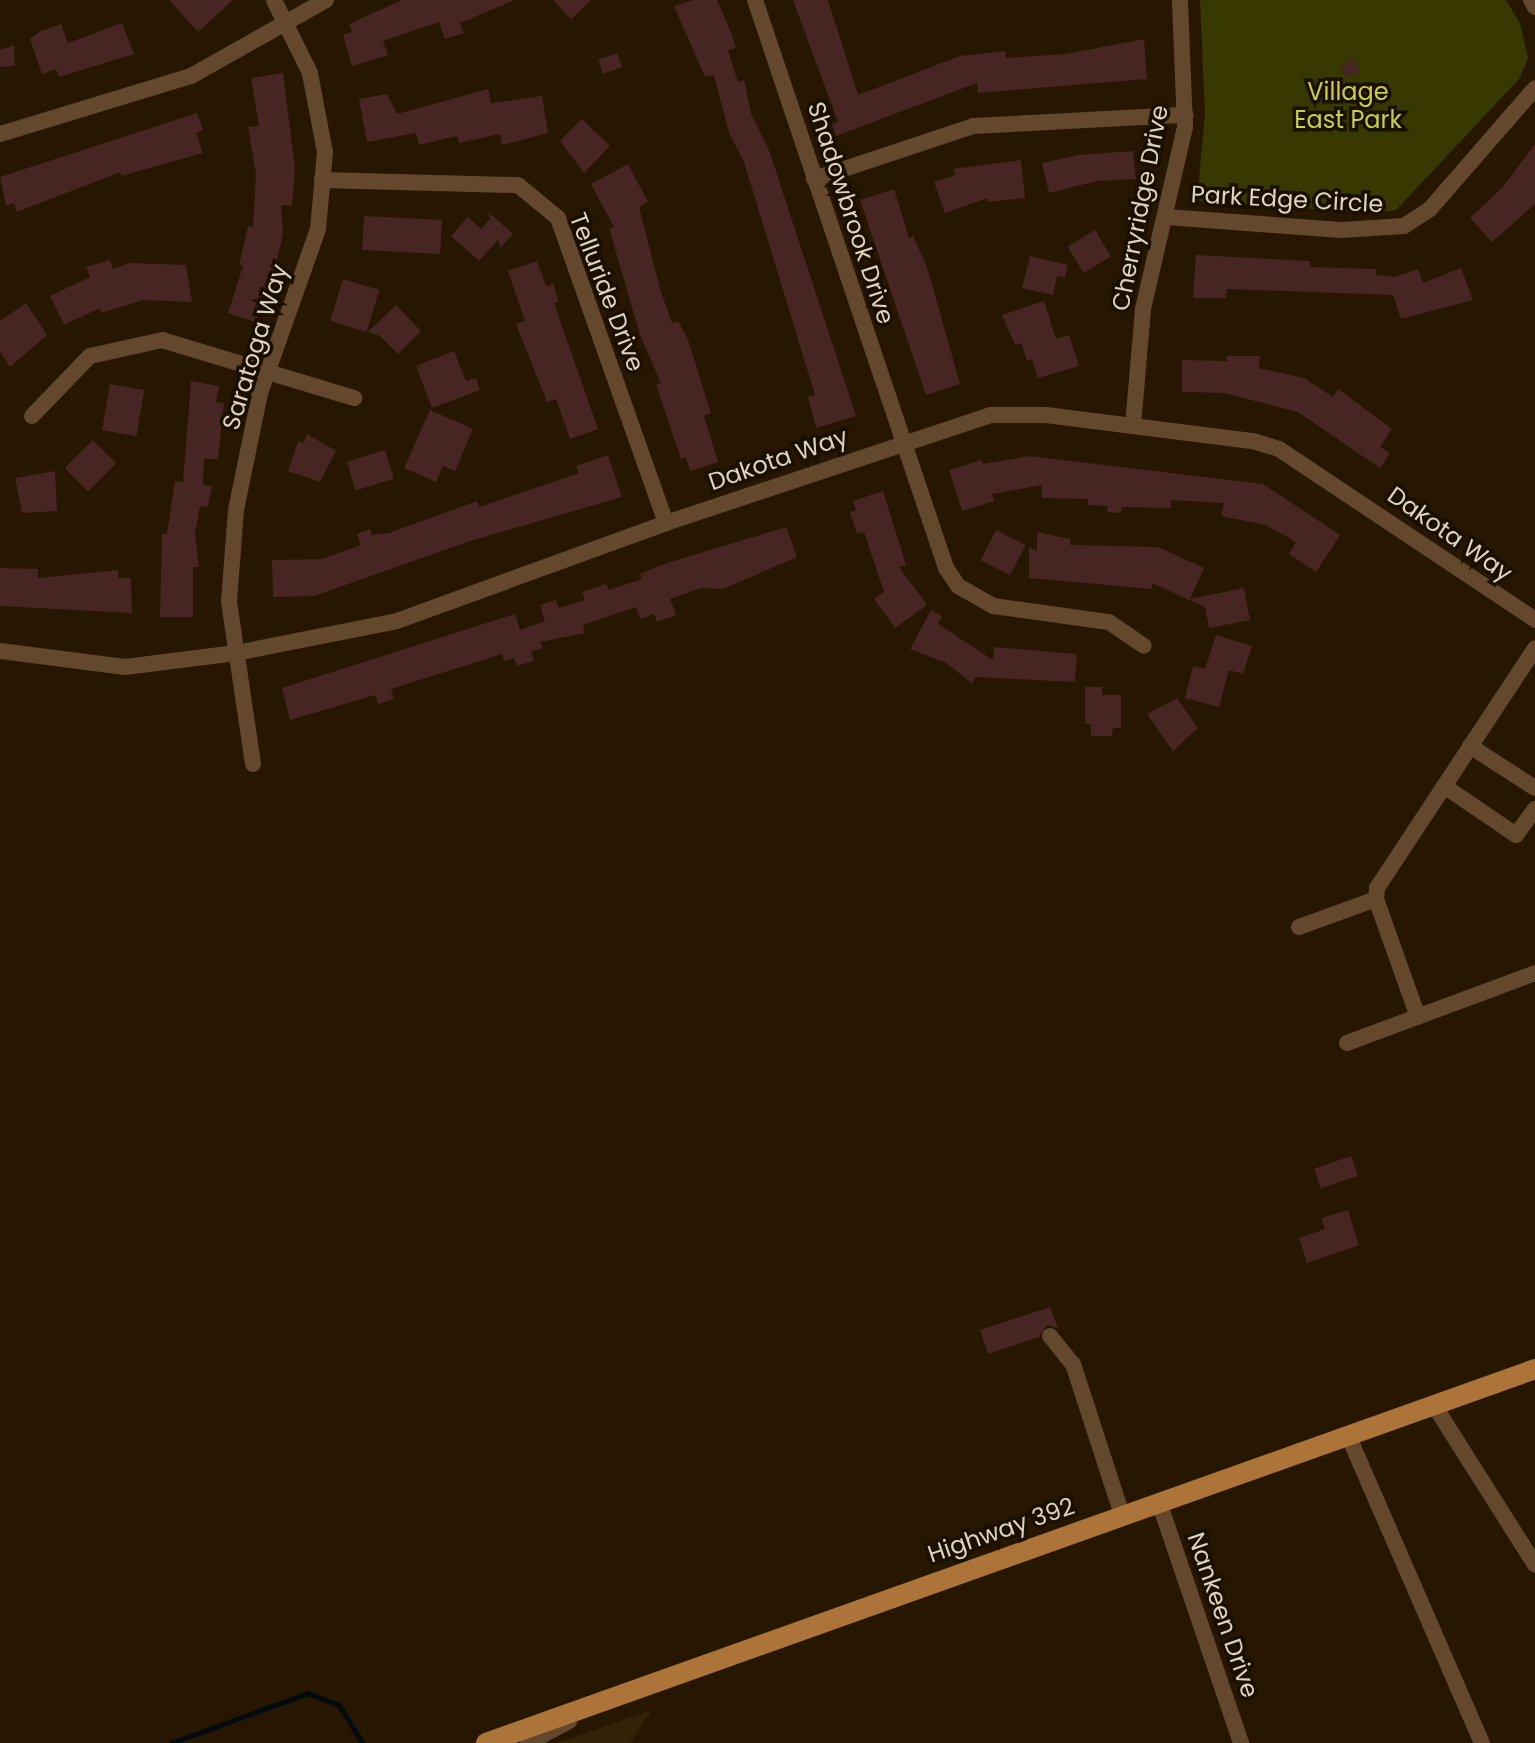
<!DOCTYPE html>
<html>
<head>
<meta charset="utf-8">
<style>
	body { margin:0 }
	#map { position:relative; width:1535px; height:1743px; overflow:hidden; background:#271700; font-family:Poppins,sans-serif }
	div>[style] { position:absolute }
	.built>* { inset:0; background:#322207 }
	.green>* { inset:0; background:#383901 }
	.stream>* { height:5px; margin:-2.5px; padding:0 2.5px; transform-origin:2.5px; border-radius:2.5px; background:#010b11 }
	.building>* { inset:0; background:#462523; transform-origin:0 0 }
	.minor>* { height:16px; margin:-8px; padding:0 8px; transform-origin:8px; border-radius:8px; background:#63482d }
	.major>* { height:20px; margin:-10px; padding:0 10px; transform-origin:10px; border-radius:10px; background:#ac7438 }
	span { translate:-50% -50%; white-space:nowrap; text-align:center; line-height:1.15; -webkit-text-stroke:7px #1b0f00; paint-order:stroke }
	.park-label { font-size:24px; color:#c8cd4a }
	.street-label { font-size:24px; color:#ddd3c2 }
</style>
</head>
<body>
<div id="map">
	<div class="built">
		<i style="clip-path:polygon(652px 1710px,630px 1743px,557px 1743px)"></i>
	</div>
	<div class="green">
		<i style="clip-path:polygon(1200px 0,1506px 0,1520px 23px,1528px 58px,1519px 79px,1396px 210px,1376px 213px,1202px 202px,1197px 199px,1205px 115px)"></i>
	</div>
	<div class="stream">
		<i style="left:171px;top:1743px;width:146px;rotate:-20.1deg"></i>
		<i style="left:308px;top:1693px;width:33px;rotate:21deg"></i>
		<i style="left:339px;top:1705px;width:44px;rotate:58.8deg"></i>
	</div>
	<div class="building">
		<i style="clip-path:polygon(169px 0,233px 0,198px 32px)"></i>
		<i style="clip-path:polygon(402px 0,515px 0,460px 23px,464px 33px,445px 39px,439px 22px,383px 41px,388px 55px,352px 66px,343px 35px,352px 32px,349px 24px)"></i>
		<i style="clip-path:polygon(553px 0,591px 0,571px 19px)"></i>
		<i style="clip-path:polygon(693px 0,717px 0,732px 35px,736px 48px,728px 50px,738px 82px,744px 80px,751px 113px,770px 153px,856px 416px,816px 428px,808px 397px,815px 395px,744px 162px,729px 133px,714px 75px,705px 77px,674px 6px)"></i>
		<i style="clip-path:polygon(793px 0,828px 0,858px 95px,960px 56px,1005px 51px,1006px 58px,1066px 54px,1144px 39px,1147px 79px,978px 93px,977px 83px,836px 136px,832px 124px,838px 122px)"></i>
		<i style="clip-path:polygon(122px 23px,134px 54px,59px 77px,56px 69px,42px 74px,30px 39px,41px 31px,61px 24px,68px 43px)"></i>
		<i style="clip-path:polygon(14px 45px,15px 66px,0 67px,0 50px)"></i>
		<i style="left:617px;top:53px;width:15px;height:20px;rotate:70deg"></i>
		<i style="left:1355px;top:59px;width:14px;height:15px;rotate:73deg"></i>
		<i style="clip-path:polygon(283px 73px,295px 168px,292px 206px,281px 205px,283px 233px,273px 280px,255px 322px,228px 313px,243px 266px,239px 265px,248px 226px,253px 227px,256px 174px,248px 127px,259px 126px,251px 78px)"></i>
		<i style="clip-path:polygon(488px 89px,491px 103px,542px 96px,548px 133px,502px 145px,500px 134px,459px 143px,457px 136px,419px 145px,416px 133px,367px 142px,359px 99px,387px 94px,397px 114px)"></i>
		<i style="clip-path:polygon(197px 113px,203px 130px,196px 133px,203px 153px,121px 176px,120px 172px,17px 212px,14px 203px,6px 206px,0 177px)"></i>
		<i style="clip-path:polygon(582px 119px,610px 146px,584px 173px,560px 141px)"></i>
		<i style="clip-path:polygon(1535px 144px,1535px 204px,1492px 242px,1470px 218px,1502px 188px)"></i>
		<i style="clip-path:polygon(1133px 151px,1136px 179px,1097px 181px,1049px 193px,1042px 163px,1078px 155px)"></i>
		<i style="clip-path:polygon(1021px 160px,1025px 198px,988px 202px,987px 198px,945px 213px,934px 182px,955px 175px,953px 169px)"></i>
		<i style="clip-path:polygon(628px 164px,648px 202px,639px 207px,660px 289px,672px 323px,678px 321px,688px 340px,711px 413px,704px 416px,718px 462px,690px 471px,686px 457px,681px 459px,656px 385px,661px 383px,640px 335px,609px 228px,614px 227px,591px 184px)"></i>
		<i style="clip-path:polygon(894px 189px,909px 238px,913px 236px,927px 267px,960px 384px,926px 395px,860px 200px)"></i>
		<i style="clip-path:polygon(488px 212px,513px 234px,500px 248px,498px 240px,479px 261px,451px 236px,468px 217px,481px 229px,490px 219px)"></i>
		<i style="left:364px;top:216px;width:78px;height:34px;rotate:3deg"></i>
		<i style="left:1095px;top:230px;width:31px;height:32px;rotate:59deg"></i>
		<i style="clip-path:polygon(1196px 255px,1310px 261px,1310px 267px,1376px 269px,1376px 275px,1395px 277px,1418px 269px,1423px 283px,1461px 268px,1473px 300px,1401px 319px,1393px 295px,1227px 289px,1226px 298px,1193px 298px)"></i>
		<i style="clip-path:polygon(1030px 256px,1068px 265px,1065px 278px,1057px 276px,1053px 295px,1022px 288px)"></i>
		<i style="clip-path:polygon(110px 260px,113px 269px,130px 263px,186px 265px,192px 302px,143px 300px,101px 313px,100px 308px,64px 325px,50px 296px,90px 277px,86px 267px)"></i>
		<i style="clip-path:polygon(537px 261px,546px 286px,553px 284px,559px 302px,554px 303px,598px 429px,570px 439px,556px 399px,547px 402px,516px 324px,525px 321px,508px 271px)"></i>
		<i style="left:343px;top:279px;width:38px;height:44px;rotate:17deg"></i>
		<i style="clip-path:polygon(1044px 301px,1056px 339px,1069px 335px,1079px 366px,1038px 378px,1032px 359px,1027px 361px,1021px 343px,1015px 345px,1002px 315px)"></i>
		<i style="clip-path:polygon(26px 303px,47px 335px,10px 367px,0 352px,0 321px)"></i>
		<i style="clip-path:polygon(396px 305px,421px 331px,398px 354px,380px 336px,368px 332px)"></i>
		<i style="clip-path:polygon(454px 351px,466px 381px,476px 378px,480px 390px,432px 408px,416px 366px)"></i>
		<i style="clip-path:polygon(1227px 356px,1260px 356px,1259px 368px,1304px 378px,1333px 397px,1338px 389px,1392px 429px,1380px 447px,1390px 453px,1380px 468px,1298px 412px,1224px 393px,1182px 392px,1182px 360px,1227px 361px)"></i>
		<i style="clip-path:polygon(191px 381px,219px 386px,216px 402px,224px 403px,218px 459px,204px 459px,203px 485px,212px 486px,208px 507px,200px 506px,195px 534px,199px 567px,193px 567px,193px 617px,160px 617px,162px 534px,167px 534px,175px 481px,183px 482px)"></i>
		<i style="left:110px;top:384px;width:35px;height:47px;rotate:10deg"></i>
		<i style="clip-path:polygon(430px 410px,473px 429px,455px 471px,443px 466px,436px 482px,404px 468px)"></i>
		<i style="clip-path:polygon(307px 434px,336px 451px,320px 482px,288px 471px,298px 441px,304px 443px)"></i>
		<i style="left:93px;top:440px;width:33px;height:40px;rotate:45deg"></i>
		<i style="left:385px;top:450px;width:30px;height:40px;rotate:73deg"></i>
		<i style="clip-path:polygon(608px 455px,622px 497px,470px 541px,314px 596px,273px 597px,272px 560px,322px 559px,361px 545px,357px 534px,370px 529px,372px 535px,389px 533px,477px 501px,479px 507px,579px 473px,576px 466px)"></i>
		<i style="clip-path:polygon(1029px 456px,1263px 484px,1340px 535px,1316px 572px,1289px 554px,1296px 542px,1266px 525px,1221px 516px,1224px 503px,1171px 500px,1171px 508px,1122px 507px,1121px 513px,1107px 512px,1108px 506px,1088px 505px,1088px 499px,1042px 498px,1042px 485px,992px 494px,994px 501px,962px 511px,949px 470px,981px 460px,983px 464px)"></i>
		<i style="clip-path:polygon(55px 471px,57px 511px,22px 513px,15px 478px)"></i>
		<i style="clip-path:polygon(883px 491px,906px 565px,899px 567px,927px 605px,895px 628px,874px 599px,884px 592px,864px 532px,857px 534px,850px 512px,856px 510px,853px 501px)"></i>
		<i style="clip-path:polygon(786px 527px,797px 557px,723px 589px,701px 588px,670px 599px,676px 615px,657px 622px,654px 614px,641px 619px,636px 607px,583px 625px,585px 633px,540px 642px,543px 648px,531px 652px,534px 661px,517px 666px,514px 658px,504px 661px,502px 654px,391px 689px,394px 699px,378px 704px,375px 695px,290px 720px,282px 688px,515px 614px,520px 630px,545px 621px,540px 605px,556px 600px,559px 608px,585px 600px,582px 592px,606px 584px,609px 590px,642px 579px,640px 574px,667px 563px)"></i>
		<i style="left:996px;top:530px;width:33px;height:34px;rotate:27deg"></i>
		<i style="clip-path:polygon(1037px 532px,1070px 539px,1070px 545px,1158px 547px,1204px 568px,1190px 599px,1244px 588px,1250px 620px,1209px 628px,1205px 607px,1152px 583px,1152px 589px,1029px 578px,1029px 547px,1037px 551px)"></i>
		<i style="clip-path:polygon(0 568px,38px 569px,38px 578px,118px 570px,118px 578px,131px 578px,132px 613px,0 606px)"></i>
		<i style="clip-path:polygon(931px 610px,942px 616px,938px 624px,993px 660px,994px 647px,1077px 654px,1075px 682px,975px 677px,972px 683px,946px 663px,910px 649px)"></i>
		<i style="clip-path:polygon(1216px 635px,1252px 646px,1243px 674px,1229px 670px,1219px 707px,1185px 698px,1193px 666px,1205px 669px)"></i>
		<i style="clip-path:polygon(1085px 687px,1102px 687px,1102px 695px,1121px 695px,1121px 728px,1113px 728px,1112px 736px,1091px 736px,1091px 724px,1085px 724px)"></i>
		<i style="clip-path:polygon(1177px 698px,1198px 728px,1173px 751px,1147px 714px)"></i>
		<i style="left:1351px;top:1156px;width:21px;height:39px;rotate:71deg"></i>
		<i style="clip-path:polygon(1348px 1210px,1359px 1245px,1307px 1263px,1299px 1238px,1325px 1229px,1321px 1218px)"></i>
		<i style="clip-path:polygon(1050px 1307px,1058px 1328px,1047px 1325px,1039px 1337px,988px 1354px,980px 1330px)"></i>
	</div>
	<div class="minor">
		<i style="left:755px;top:0;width:599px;rotate:71.41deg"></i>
		<i style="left:946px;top:568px;width:22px;rotate:56deg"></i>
		<i style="left:958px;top:586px;width:40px;rotate:29.7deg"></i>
		<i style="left:993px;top:606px;width:117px;rotate:7.9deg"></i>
		<i style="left:1109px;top:622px;width:42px;rotate:34.4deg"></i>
		<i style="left:1531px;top:0;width:8px;rotate:60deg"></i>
		<i style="left:0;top:134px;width:200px;rotate:-16.9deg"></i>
		<i style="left:191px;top:76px;width:155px;rotate:-29.4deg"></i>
		<i style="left:814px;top:179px;width:168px;rotate:-18.4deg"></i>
		<i style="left:973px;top:126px;width:213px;rotate:-3deg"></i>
		<i style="left:322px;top:180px;width:196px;rotate:1.5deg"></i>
		<i style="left:518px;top:185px;width:52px;rotate:39.5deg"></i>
		<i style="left:558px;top:218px;width:324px;rotate:70.5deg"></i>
		<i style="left:1167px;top:217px;width:174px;rotate:4.3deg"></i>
		<i style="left:1341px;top:230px;width:63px;rotate:-3.6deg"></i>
		<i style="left:1404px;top:226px;width:31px;rotate:-33deg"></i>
		<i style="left:1430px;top:209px;width:160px;rotate:-49deg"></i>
		<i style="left:32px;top:416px;width:83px;rotate:-46deg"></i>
		<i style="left:90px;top:356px;width:74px;rotate:-12.5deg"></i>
		<i style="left:162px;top:340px;width:201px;rotate:16.8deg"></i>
		<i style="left:1133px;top:426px;width:117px;rotate:-85.1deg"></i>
		<i style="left:1143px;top:309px;width:187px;rotate:-77deg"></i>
		<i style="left:1185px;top:127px;width:127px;rotate:-92.3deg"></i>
		<i style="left:0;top:651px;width:126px;rotate:7.3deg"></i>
		<i style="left:125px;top:667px;width:112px;rotate:-7.2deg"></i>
		<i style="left:236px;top:653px;width:164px;rotate:-11.2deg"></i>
		<i style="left:397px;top:621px;width:286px;rotate:-20deg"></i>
		<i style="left:666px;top:523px;width:342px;rotate:-18.4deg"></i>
		<i style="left:990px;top:415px;width:56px"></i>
		<i style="left:1046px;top:415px;width:209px;rotate:7.2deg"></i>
		<i style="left:1253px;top:441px;width:27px;rotate:17deg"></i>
		<i style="left:1279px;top:449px;width:308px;rotate:33.7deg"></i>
		<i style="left:1470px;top:746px;width:77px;rotate:32.9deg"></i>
		<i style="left:253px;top:764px;width:165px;rotate:-98.4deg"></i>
		<i style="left:229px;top:601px;width:91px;rotate:-85.6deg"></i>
		<i style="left:236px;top:510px;width:119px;rotate:-78.4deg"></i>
		<i style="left:260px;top:393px;width:174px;rotate:-70.5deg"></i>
		<i style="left:318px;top:229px;width:77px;rotate:-84.8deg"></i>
		<i style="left:325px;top:152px;width:80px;rotate:-100.8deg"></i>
		<i style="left:310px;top:73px;width:81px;rotate:-116.3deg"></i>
		<i style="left:1444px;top:786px;width:87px;rotate:34.2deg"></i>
		<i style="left:1516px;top:835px;width:32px;rotate:-54deg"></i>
		<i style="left:1299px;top:927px;width:82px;rotate:-20deg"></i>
		<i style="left:1418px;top:1017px;width:125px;rotate:-109.6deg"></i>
		<i style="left:1376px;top:899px;width:11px;rotate:-85deg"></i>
		<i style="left:1377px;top:888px;width:287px;rotate:-56.6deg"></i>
		<i style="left:1347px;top:1043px;width:201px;rotate:-20.4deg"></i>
		<i style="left:1050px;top:1336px;width:36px;rotate:51deg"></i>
		<i style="left:1073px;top:1364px;width:159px;rotate:72deg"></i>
		<i style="left:1434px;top:1405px;width:189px;rotate:57.7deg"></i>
		<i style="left:1348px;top:1435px;width:336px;rotate:66.5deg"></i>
		<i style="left:1159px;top:1502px;width:255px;rotate:71.2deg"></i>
		<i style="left:528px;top:1743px;width:47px;rotate:-28.2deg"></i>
	</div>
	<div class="major">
		<i style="left:486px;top:1743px;width:1114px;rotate:-19.62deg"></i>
	</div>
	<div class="park-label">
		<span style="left:1348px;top:106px">Village<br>East Park</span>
	</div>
	<div class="street-label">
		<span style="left:1287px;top:199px;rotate:3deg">Park Edge Circle</span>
		<span style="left:1140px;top:208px;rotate:-79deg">Cherryridge Drive</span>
		<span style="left:851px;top:213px;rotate:72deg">Shadowbrook Drive</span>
		<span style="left:607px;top:292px;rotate:69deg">Telluride Drive</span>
		<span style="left:255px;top:347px;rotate:-73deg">Saratoga Way</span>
		<span style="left:778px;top:459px;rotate:-19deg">Dakota Way</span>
		<span style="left:1450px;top:534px;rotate:35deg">Dakota Way</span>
		<span style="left:1001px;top:1530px;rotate:-19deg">Highway 392</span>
		<span style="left:1223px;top:1615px;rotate:71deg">Nankeen Drive</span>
	</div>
</div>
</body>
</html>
